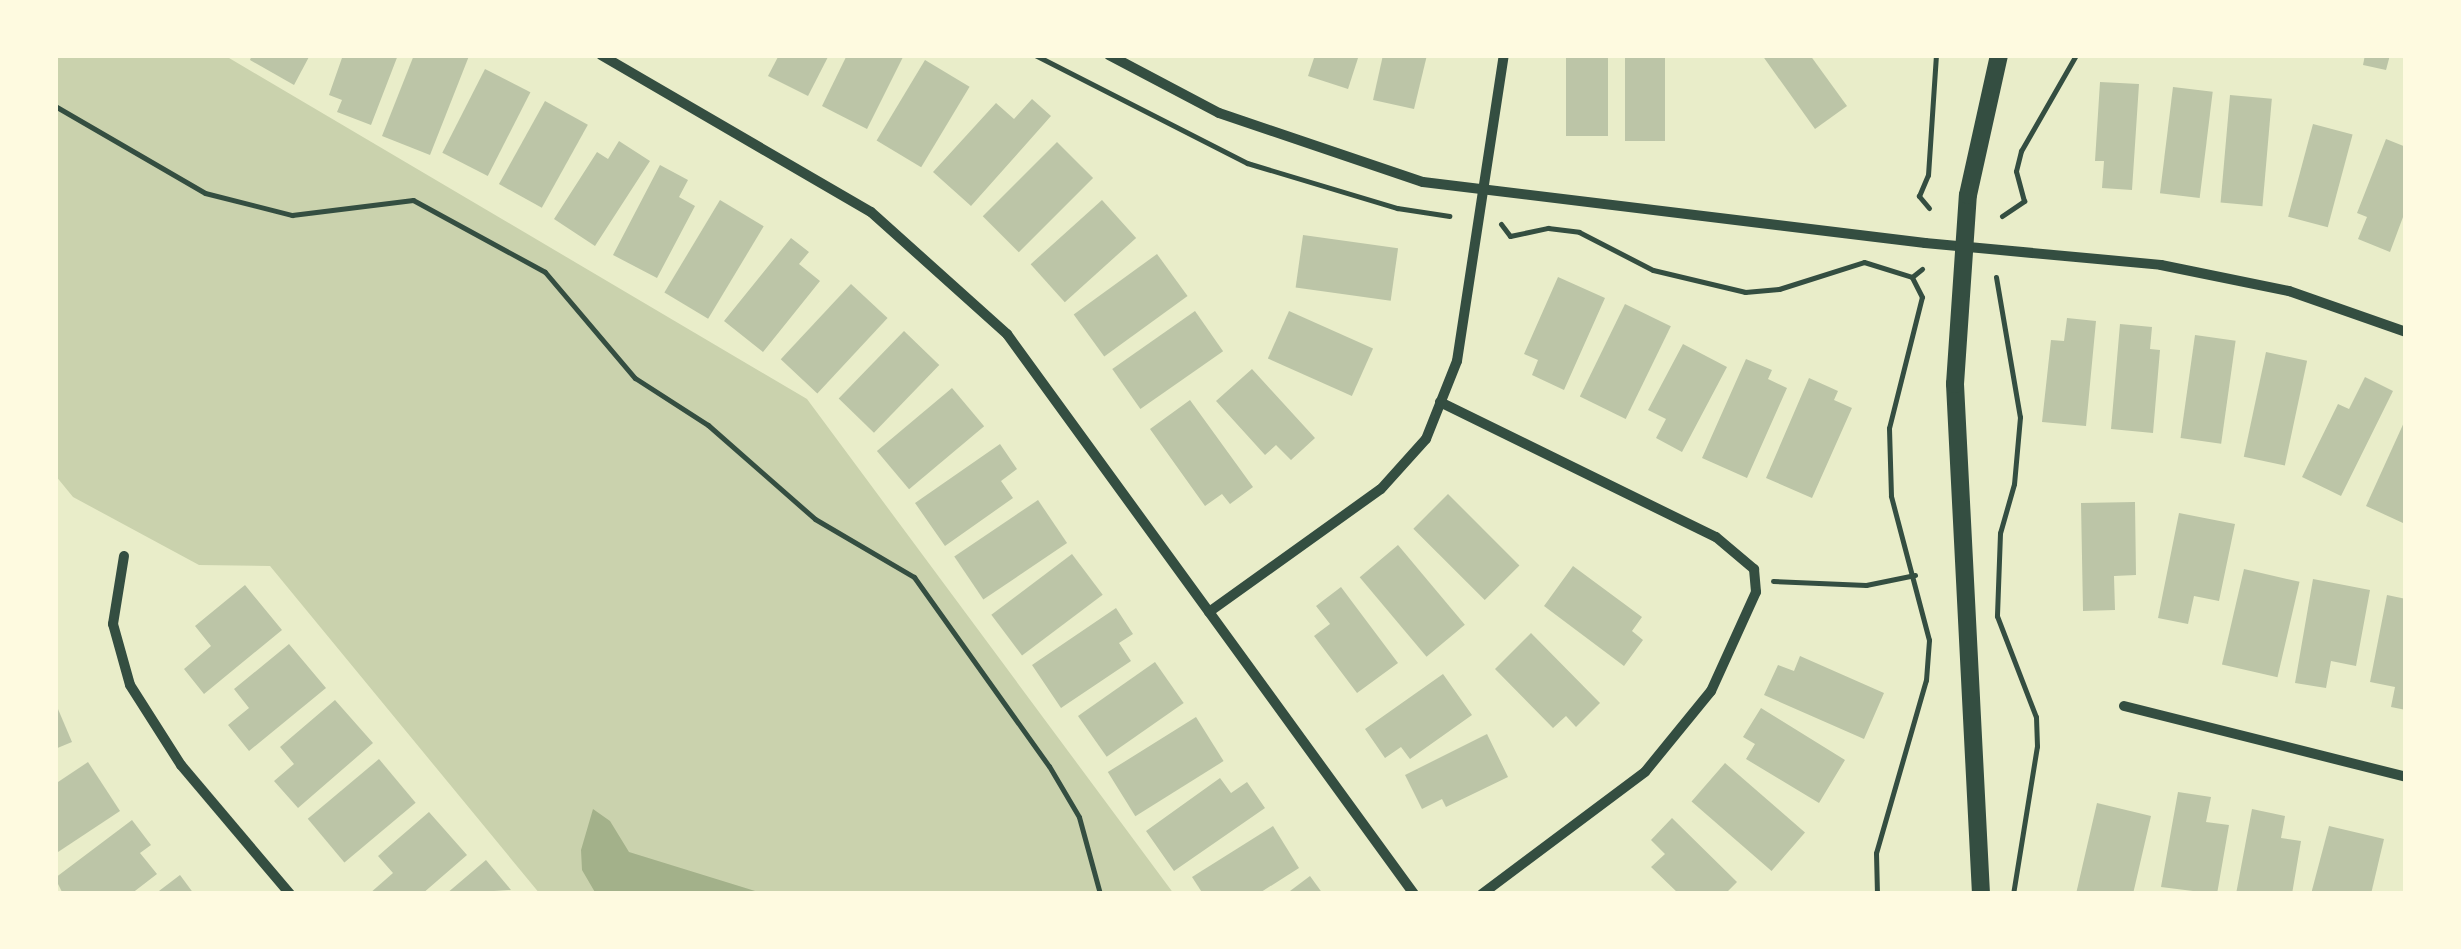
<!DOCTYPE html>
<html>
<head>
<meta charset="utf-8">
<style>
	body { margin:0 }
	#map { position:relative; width:2461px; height:949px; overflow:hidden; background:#e9edc9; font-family:Poppins,sans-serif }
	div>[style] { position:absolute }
	.green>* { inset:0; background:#cad2ad }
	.water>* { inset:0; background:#a3b18a }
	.building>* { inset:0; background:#bcc5a7; transform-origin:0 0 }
	.path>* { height:5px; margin:-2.5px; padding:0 2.5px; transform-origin:2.5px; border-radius:2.5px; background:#344e41 }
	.minor>* { height:10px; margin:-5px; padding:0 5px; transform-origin:5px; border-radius:5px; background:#344e41 }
	.tertiary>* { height:18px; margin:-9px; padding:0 9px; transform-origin:9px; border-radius:9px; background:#344e41 }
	span { translate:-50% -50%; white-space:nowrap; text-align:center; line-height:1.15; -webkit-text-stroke:10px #fefae0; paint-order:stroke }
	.frame { position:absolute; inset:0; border:58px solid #fefae0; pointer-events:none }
</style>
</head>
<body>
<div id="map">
	<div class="green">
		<i style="clip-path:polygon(55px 55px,224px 55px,807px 399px,1174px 894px,540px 894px,270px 566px,199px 565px,73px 497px,55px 475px)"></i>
	</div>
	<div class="water">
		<i style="clip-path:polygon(593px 809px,610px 821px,629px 852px,765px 894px,596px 894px,582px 870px,581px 850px)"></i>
	</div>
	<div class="building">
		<i style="clip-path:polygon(252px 55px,310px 55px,294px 85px,250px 60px)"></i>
		<i style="clip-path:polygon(343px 55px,398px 55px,371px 125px,337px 112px,342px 100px,329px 95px)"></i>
		<i style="clip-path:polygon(414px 55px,469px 56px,430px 155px,382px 136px)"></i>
		<i style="clip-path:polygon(779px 55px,829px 55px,808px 96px,768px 76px)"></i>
		<i style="clip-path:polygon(847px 55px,904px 55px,867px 129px,822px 106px)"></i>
		<i style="clip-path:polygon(1315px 55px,1359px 55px,1348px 89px,1308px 76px)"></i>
		<i style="clip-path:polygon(1383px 55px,1427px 55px,1414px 109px,1373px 100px)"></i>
		<i style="left:1566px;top:55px;width:42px;height:81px"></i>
		<i style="left:1625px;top:55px;width:40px;height:86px"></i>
		<i style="clip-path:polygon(1762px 55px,1810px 55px,1847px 106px,1815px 129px)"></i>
		<i style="clip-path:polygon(2365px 55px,2390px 55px,2386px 70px,2363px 65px)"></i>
		<i style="left:925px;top:60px;width:52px;height:94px;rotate:31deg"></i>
		<i style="left:485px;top:69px;width:51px;height:94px;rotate:27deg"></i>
		<i style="clip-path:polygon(2100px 82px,2139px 84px,2132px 190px,2102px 188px,2104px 161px,2095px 161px)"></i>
		<i style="left:2173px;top:87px;width:40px;height:107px;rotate:7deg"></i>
		<i style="left:2230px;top:95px;width:42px;height:108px;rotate:5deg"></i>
		<i style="clip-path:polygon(1032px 99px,1051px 116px,971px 206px,933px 172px,996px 103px,1014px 119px)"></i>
		<i style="left:545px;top:101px;width:49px;height:95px;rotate:29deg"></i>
		<i style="left:2313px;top:124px;width:41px;height:96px;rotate:15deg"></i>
		<i style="clip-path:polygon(2386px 139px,2406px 147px,2406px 209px,2390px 252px,2358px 239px,2367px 217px,2357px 213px)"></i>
		<i style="clip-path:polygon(619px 141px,650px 161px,595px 246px,554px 219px,597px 152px,608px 159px)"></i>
		<i style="left:1057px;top:142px;width:51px;height:105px;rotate:45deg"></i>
		<i style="clip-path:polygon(660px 165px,688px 180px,679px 197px,695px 206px,657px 278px,613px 255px)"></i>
		<i style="left:720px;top:200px;width:51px;height:108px;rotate:31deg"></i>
		<i style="left:1102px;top:200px;width:51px;height:96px;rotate:48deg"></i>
		<i style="left:1303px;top:235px;width:96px;height:53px;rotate:8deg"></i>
		<i style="clip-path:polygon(791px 238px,809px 252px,799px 264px,820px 281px,763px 352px,724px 321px)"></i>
		<i style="left:1157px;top:254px;width:52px;height:103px;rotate:54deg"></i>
		<i style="clip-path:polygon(1558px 277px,1605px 298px,1564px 390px,1532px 375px,1538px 360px,1524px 354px)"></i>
		<i style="left:851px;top:284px;width:50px;height:103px;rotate:43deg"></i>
		<i style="left:1625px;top:304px;width:51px;height:103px;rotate:26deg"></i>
		<i style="left:1195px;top:311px;width:49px;height:101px;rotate:55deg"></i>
		<i style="left:1289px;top:311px;width:92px;height:52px;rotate:24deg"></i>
		<i style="clip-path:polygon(2067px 318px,2096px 321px,2086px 426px,2042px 422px,2051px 340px,2064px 341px)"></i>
		<i style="clip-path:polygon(2120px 324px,2152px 327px,2150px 349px,2160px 350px,2153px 433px,2111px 429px)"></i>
		<i style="left:904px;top:331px;width:49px;height:94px;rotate:44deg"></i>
		<i style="left:2195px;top:335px;width:41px;height:104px;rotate:8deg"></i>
		<i style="clip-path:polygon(1683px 344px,1727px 367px,1682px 452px,1656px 438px,1666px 419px,1648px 410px)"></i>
		<i style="left:2266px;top:352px;width:42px;height:107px;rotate:12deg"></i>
		<i style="clip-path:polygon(1746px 359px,1772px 370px,1768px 379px,1787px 388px,1747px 478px,1702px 458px)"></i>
		<i style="clip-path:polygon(1252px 369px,1315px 438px,1291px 460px,1276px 445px,1265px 455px,1216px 401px)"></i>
		<i style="clip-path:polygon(2365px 377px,2393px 391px,2341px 496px,2302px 477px,2338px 404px,2349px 409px)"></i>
		<i style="clip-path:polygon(1809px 378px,1838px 391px,1834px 400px,1852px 408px,1812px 498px,1766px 478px)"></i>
		<i style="left:952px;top:388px;width:50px;height:98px;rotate:50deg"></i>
		<i style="clip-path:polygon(1190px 400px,1253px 487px,1230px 504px,1222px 494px,1205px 506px,1150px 429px)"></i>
		<i style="clip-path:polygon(2406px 418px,2406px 517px,2403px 523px,2366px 506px)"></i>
		<i style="clip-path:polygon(1000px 444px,1017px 469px,1001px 481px,1013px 498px,945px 546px,915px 503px)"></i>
		<i style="left:1448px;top:494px;width:101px;height:49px;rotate:45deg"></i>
		<i style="left:1038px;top:500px;width:52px;height:101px;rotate:56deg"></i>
		<i style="clip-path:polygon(2135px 502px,2136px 575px,2114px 576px,2115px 610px,2083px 611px,2081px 503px)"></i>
		<i style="clip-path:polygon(2179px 513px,2235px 524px,2219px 601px,2194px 596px,2188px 624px,2158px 618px)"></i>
		<i style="left:1398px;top:545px;width:104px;height:50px;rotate:50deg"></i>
		<i style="left:1072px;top:554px;width:51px;height:101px;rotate:53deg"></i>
		<i style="clip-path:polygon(1573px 566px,1642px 617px,1632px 631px,1643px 640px,1624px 666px,1544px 606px)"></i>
		<i style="left:2244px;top:569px;width:57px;height:98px;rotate:13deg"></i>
		<i style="clip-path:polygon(2313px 579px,2370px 590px,2356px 666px,2331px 661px,2326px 688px,2295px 683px)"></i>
		<i style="clip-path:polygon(245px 585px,282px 630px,204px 694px,184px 669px,211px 646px,195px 626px)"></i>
		<i style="clip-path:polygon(1341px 587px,1398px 663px,1357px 693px,1314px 636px,1330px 624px,1316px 606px)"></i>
		<i style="clip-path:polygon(2387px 595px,2406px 599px,2406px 710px,2391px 707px,2395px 687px,2370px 682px)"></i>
		<i style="clip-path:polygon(1116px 608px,1133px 634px,1119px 643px,1131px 661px,1061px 708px,1032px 665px)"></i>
		<i style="clip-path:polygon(1531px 633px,1600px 703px,1576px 727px,1566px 716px,1553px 728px,1495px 669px)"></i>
		<i style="clip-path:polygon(289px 644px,326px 688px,249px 751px,228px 725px,249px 708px,234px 689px)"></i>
		<i style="clip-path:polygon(1800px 656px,1884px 693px,1864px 739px,1764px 695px,1778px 665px,1794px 671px)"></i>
		<i style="left:1155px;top:662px;width:50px;height:94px;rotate:55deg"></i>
		<i style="clip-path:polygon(1443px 674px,1472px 715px,1410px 759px,1401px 747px,1385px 758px,1365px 729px)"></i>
		<i style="clip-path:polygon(335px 700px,373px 743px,298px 808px,274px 781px,294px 764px,280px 747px)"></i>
		<i style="clip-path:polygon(55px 702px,72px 742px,55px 749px)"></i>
		<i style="clip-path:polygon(1761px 708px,1845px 760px,1819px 803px,1746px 759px,1755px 744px,1743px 737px)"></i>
		<i style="left:1196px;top:717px;width:52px;height:104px;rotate:58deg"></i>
		<i style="clip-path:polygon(1487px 734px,1508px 777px,1446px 807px,1442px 799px,1422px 809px,1405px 775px)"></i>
		<i style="left:379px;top:759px;width:57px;height:93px;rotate:50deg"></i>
		<i style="clip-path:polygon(88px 762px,120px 811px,55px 854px,55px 784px)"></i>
		<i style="left:1725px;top:763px;width:106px;height:51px;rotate:41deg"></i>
		<i style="clip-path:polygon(1220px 778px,1231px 793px,1247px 782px,1265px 808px,1174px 871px,1146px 831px)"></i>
		<i style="clip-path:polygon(2178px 792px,2211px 797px,2206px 822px,2229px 825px,2217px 894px,2161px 887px)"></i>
		<i style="clip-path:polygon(2097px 803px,2151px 816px,2133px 894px,2076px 894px)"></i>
		<i style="clip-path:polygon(2252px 809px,2285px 816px,2281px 838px,2301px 841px,2292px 894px,2236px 894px)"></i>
		<i style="clip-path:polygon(429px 812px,467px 855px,422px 894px,369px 894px,393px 873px,378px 856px)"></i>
		<i style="clip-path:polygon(1672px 818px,1737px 882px,1725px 894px,1679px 894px,1651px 867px,1665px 854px,1651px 840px)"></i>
		<i style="clip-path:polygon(132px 820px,151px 845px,140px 853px,157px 874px,131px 894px,63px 894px,55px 878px)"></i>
		<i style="clip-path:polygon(1273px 826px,1299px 868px,1258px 894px,1203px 894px,1192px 877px)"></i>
		<i style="clip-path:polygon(2329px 826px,2384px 839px,2371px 894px,2311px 894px)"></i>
		<i style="clip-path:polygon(486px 860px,511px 890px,446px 894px)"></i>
		<i style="clip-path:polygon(180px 875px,194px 894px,155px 894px)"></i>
		<i style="clip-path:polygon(1310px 876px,1323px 894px,1286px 894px)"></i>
	</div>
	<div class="path">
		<i style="left:1035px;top:55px;width:238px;rotate:27deg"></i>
		<i style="left:1247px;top:163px;width:157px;rotate:16.7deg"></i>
		<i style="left:1397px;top:208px;width:53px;rotate:8.7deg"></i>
		<i style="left:55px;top:106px;width:173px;rotate:30.1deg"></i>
		<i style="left:205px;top:193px;width:90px;rotate:14.2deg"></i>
		<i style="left:292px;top:215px;width:122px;rotate:-7.1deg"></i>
		<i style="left:413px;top:200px;width:150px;rotate:28.6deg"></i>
		<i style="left:545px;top:272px;width:139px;rotate:49.7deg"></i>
		<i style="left:635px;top:378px;width:87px;rotate:32.8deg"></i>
		<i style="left:708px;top:425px;width:142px;rotate:41.3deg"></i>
		<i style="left:815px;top:519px;width:115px;rotate:30.4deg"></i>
		<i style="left:914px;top:577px;width:232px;rotate:54.5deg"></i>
		<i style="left:1049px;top:766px;width:59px;rotate:59.5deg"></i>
		<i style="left:1079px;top:817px;width:80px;rotate:74.7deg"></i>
		<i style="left:1929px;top:208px;width:16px;rotate:-130deg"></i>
		<i style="left:1919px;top:196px;width:23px;rotate:-67deg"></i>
		<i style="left:1928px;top:175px;width:120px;rotate:-86.2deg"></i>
		<i style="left:2002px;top:216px;width:27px;rotate:-34deg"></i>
		<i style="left:2024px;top:201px;width:31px;rotate:-105deg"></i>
		<i style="left:2016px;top:171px;width:21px;rotate:-76deg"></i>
		<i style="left:2021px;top:151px;width:111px;rotate:-60.2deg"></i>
		<i style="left:1501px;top:224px;width:15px;rotate:53deg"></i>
		<i style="left:1510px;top:236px;width:39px;rotate:-12deg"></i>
		<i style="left:1548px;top:228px;width:31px;rotate:7deg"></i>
		<i style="left:1579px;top:232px;width:83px;rotate:27.2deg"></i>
		<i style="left:1653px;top:270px;width:95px;rotate:13.4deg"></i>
		<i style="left:1745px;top:292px;width:34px;rotate:-5deg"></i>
		<i style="left:1779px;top:289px;width:89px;rotate:-17.6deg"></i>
		<i style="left:1864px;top:262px;width:50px;rotate:17.4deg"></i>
		<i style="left:1996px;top:277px;width:142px;rotate:80.3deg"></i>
		<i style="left:2020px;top:417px;width:67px;rotate:95.1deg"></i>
		<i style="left:2014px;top:484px;width:51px;rotate:105.9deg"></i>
		<i style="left:2000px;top:533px;width:83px;rotate:92.1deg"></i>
		<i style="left:1997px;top:616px;width:108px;rotate:68.9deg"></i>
		<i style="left:2036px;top:717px;width:29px;rotate:88deg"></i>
		<i style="left:2037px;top:746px;width:150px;rotate:99.2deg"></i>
		<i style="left:1773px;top:581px;width:93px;rotate:2.5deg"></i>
		<i style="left:1866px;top:585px;width:50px;rotate:-11.5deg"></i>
		<i style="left:1877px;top:894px;width:41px;rotate:-91.4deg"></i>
		<i style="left:1876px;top:853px;width:180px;rotate:-73.9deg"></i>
		<i style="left:1926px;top:680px;width:40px;rotate:-85.7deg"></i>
		<i style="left:1929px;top:640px;width:149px;rotate:-104.8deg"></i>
		<i style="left:1891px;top:496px;width:68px;rotate:-91.7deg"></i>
		<i style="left:1889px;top:428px;width:135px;rotate:-75.9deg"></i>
		<i style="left:1922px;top:297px;width:22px;rotate:-117deg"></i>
		<i style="left:1912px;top:277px;width:13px;rotate:-39deg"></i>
	</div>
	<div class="minor">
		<i style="left:601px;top:55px;width:312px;rotate:30.2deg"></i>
		<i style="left:871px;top:212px;width:183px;rotate:41.9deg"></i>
		<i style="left:1007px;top:334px;width:692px;rotate:53.99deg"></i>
		<i style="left:1109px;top:55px;width:124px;rotate:27.8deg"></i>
		<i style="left:1219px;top:113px;width:215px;rotate:18.7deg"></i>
		<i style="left:1423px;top:182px;width:506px;rotate:6.93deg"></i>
		<i style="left:1925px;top:243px;width:237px;rotate:5.3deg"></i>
		<i style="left:2161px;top:265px;width:131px;rotate:11.5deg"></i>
		<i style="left:2289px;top:291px;width:124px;rotate:19.3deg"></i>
		<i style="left:1440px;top:402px;width:307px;rotate:26.1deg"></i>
		<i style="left:1716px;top:537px;width:50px;rotate:40.1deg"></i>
		<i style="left:1754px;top:569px;width:23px;rotate:85deg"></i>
		<i style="left:1756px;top:592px;width:109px;rotate:114.4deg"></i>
		<i style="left:1711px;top:691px;width:104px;rotate:129.2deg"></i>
		<i style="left:1645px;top:772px;width:204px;rotate:143.2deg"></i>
		<i style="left:124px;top:556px;width:69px;rotate:99.2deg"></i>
		<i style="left:113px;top:624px;width:63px;rotate:74.4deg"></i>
		<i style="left:130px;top:685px;width:95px;rotate:57.5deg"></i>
		<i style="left:181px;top:765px;width:169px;rotate:49.8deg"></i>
		<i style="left:1209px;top:612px;width:211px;rotate:-35.6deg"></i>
		<i style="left:1381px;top:489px;width:67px;rotate:-48deg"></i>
		<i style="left:1426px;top:439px;width:84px;rotate:-68.3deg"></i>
		<i style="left:1457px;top:361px;width:310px;rotate:-81.3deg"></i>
		<i style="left:2124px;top:706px;width:291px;rotate:14.1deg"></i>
	</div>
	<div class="tertiary">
		<i style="left:1981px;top:894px;width:511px;rotate:-92.92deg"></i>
		<i style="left:1955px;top:384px;width:189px;rotate:-86.1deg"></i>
		<i style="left:1968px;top:195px;width:143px;rotate:-77.5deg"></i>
	</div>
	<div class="frame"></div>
</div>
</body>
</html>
